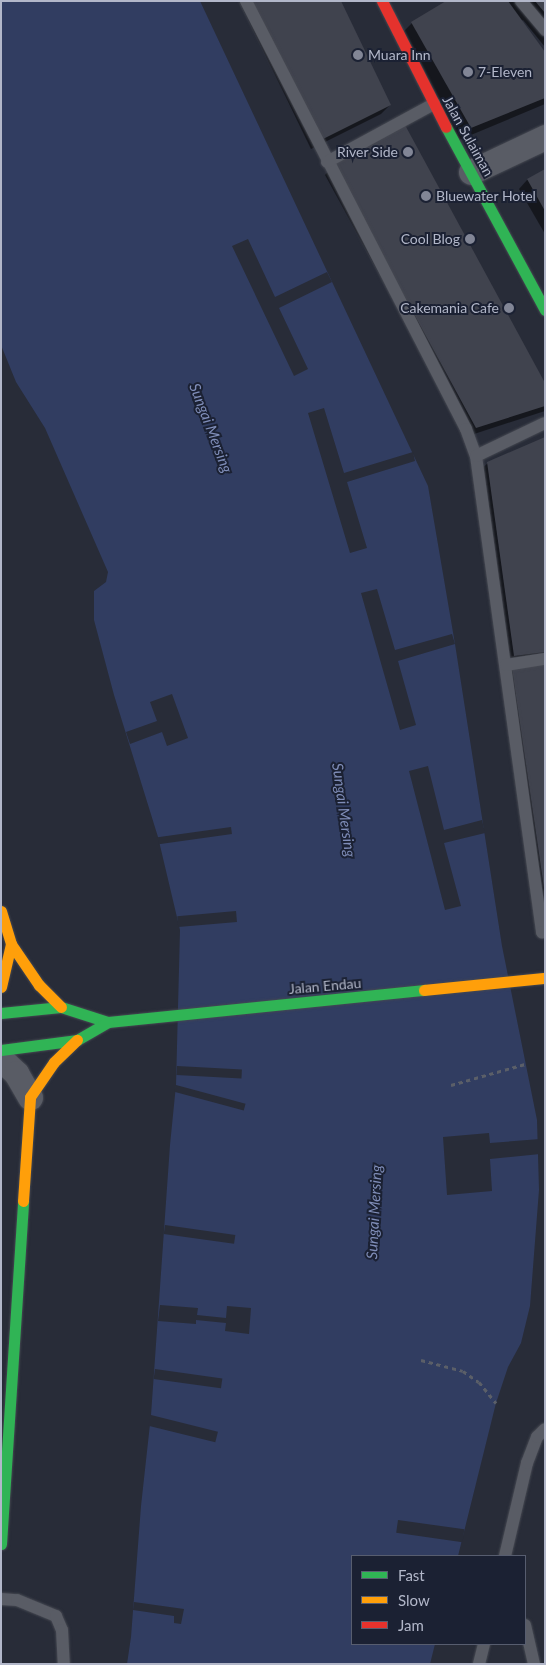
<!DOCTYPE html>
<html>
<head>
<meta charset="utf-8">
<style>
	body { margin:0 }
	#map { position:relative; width:546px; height:1665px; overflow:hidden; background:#282c38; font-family:Lato,sans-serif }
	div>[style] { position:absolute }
	.water>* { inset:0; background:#313d61 }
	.pier>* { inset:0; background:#282c38; transform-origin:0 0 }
	.shadow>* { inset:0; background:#0007 }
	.building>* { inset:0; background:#40434e }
	.path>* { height:3px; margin-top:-1.5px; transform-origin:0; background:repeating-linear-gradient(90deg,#5b5f68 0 4px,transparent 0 8px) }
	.roads { filter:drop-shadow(0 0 1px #454851) drop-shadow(0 0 1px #454851) }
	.lane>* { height:12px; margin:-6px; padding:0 6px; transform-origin:6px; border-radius:6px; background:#595c65 }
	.street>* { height:25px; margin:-12.5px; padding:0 12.5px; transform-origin:12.5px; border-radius:12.5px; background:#595c65 }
	.fast>* { height:11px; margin:-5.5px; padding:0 5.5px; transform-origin:5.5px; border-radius:5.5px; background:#30b455 }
	.slow>* { height:11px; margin:-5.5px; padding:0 5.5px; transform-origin:5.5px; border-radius:5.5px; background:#ff9f0a }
	.jam>* { height:11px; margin:-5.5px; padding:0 5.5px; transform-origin:5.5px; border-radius:5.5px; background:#e5322d }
	.dots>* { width:14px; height:14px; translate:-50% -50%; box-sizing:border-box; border:2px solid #1b2133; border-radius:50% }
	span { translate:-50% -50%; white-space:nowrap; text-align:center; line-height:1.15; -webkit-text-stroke:4px #1b2133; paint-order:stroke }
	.poi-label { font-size:14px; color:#b2b7c9 }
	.left { translate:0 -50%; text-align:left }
	.right { translate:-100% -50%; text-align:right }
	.street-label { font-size:14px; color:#b2b7c9 }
	.water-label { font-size:15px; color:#7f8db8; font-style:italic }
	.frame { position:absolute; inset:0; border:2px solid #b2b7c9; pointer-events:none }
	.legend { position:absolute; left:351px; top:1555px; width:175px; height:90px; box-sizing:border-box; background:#1b2133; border:1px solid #575d6f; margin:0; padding:6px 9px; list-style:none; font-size:15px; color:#b2b7c9 }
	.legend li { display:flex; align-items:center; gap:10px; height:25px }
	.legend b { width:25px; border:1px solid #575d6f }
</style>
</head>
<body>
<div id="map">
	<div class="water">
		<i style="clip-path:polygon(1px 1px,200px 1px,428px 486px,455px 644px,502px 946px,537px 1120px,539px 1190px,530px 1306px,521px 1343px,508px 1367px,496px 1403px,458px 1556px,352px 1556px,352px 1644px,435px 1644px,430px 1664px,127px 1664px,131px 1637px,141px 1506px,151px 1415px,170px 1145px,176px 1085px,180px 930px,158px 837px,114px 695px,94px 620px,94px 591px,106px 582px,108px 572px,45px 428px,16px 382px,1px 345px)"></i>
	</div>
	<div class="pier">
		<i style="clip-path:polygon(248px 239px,275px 297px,327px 272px,332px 282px,279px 308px,308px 369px,294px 376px,232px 246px)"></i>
		<i style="clip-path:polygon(324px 408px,344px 473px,413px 452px,415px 461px,347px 482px,367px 548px,350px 553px,308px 413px)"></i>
		<i style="clip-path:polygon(377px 589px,395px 650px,452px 634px,455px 644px,398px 661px,416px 725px,400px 730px,361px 593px)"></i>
		<i style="clip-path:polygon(172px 694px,188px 738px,167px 746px,162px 732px,130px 744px,126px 732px,157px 721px,150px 702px)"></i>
		<i style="clip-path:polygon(428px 766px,444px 830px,482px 820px,485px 833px,444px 843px,461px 906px,445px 910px,409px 771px)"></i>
		<i style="left:231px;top:827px;width:7px;height:74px;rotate:82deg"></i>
		<i style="left:236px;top:911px;width:11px;height:59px;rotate:85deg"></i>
		<i style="left:177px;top:1066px;width:65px;height:9px;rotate:3deg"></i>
		<i style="left:176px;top:1085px;width:72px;height:7px;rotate:15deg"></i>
		<i style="clip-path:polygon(489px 1133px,490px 1143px,540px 1139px,540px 1154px,490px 1159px,492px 1191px,447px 1195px,443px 1137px)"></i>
		<i style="left:165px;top:1225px;width:71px;height:9px;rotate:8deg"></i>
		<i style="clip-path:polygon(160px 1305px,198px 1308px,197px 1315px,226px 1318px,227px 1306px,251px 1308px,249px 1334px,225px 1331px,226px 1323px,196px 1320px,196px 1324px,158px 1321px)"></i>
		<i style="left:155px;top:1369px;width:68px;height:10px;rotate:8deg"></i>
		<i style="left:151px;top:1415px;width:69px;height:11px;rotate:14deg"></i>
		<i style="left:398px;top:1520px;width:67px;height:13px;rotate:8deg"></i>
		<i style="clip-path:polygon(134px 1602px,184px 1609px,181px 1624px,174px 1623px,174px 1616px,133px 1610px)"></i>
	</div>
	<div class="shadow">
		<i style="clip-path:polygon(239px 1px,339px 1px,390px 105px,381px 114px,311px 149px)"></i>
		<i style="clip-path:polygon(449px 1px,545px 1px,545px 47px,523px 20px,521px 21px,545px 54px,545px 104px,459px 140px,403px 32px,412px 23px)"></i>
		<i style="clip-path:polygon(333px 166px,545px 385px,545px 411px,468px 436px,325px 175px)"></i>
		<i style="clip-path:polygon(545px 170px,545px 234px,519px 189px,527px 180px)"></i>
		<i style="clip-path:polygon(545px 438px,545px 658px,506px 664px,479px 471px,488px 463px)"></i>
		<i style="clip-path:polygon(545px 664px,545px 924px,504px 678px,513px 669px)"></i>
	</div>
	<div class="building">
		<i style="clip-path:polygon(252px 1px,341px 1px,391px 105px,319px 141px)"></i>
		<i style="clip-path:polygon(446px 1px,508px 1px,545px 52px,545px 98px,471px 128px,411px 22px)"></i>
		<i style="clip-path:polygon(535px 1px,545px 1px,545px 13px)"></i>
		<i style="clip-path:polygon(405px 125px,545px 383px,545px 406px,476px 428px,333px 165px)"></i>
		<i style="clip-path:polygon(545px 169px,545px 211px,527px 179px)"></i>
		<i style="clip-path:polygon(545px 437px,545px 652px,514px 656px,487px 462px)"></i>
		<i style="clip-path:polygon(545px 663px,545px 888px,544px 888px,512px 668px)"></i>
	</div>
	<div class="path">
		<i style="left:451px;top:1085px;width:77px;rotate:-15.8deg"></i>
		<i style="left:421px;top:1360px;width:43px;rotate:14.7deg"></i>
		<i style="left:463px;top:1371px;width:19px;rotate:35deg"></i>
		<i style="left:479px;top:1382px;width:27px;rotate:51deg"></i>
	</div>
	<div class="roads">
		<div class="lane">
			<i style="left:246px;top:1px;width:481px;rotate:62.8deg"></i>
			<i style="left:466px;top:429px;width:29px;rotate:70deg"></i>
			<i style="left:476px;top:456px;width:481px;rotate:82.1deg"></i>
			<i style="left:542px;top:932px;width:3px"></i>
			<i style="left:521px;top:1px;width:38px;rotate:50deg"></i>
			<i style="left:327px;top:162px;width:122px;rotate:-28.5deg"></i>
			<i style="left:476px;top:456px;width:76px;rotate:-25.6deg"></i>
			<i style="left:506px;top:665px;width:39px;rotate:-9deg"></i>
			<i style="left:505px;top:1556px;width:96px;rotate:-76.7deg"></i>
			<i style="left:527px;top:1463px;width:28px;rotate:-69deg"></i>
			<i style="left:537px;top:1437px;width:11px;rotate:-45deg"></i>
			<i style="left:1px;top:1599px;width:16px;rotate:4deg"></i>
			<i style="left:17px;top:1600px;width:42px;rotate:22.3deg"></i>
			<i style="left:56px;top:1616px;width:15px;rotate:67deg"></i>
			<i style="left:62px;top:1630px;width:34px;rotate:87deg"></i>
			<i style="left:525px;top:1625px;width:40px;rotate:77deg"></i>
			<i style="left:479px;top:1664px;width:21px;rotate:-76deg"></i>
		</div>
		<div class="street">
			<i style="left:471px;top:172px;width:82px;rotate:-25.3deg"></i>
			<i style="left:1px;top:1059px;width:21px;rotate:43deg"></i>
			<i style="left:16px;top:1073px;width:28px;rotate:60deg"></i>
		</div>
		<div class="fast">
			<i style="left:446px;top:127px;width:208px;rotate:61.6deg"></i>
			<i style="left:1px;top:1013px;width:60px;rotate:-5.7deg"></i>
			<i style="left:61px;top:1007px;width:49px;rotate:17.7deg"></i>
			<i style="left:108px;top:1022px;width:318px;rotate:-5.8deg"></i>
			<i style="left:1px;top:1050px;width:77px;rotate:-7.5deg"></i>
			<i style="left:77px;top:1040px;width:36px;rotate:-30deg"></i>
			<i style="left:1px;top:1544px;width:344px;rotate:-86.3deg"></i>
		</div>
		<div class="slow">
			<i style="left:1px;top:911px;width:34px;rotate:73deg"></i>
			<i style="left:11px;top:944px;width:44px;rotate:103.1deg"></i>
			<i style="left:11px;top:944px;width:50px;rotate:55.7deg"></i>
			<i style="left:39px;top:985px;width:31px;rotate:45deg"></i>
			<i style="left:424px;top:990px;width:122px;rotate:-5.7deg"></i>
			<i style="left:23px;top:1201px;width:104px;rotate:-86.1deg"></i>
			<i style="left:30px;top:1097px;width:42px;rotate:-55.6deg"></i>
			<i style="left:54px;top:1062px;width:32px;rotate:-44deg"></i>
		</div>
		<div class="jam">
			<i style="left:382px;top:1px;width:141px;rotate:63.1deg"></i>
		</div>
	</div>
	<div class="dots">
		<i style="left:358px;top:55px;background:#828696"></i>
		<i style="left:468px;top:72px;background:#828696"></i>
		<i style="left:408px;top:152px;background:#828696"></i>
		<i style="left:426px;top:196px;background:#828696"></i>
		<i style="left:470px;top:239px;background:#828696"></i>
		<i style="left:509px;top:308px;background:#828696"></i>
	</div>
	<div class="poi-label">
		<span class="left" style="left:368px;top:55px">Muara Inn</span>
		<span class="left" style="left:478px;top:72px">7-Eleven</span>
		<span class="right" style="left:398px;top:152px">River Side</span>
		<span class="left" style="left:436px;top:196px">Bluewater Hotel</span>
		<span class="right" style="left:460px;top:239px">Cool Blog</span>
		<span class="right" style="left:499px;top:308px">Cakemania Cafe</span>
	</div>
	<div class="street-label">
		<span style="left:468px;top:136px;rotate:61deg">Jalan Sulaiman</span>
		<span style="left:325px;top:986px;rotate:-5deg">Jalan Endau</span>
	</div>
	<div class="water-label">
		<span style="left:211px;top:428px;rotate:69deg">Sungai Mersing</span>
		<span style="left:344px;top:810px;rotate:82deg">Sungai Mersing</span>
		<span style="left:374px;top:1212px;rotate:-87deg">Sungai Mersing</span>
	</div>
	<div class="frame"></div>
	<ul class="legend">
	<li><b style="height:6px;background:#30b455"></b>Fast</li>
	<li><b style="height:6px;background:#ff9f0a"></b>Slow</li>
	<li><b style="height:6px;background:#e5322d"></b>Jam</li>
	</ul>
</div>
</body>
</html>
